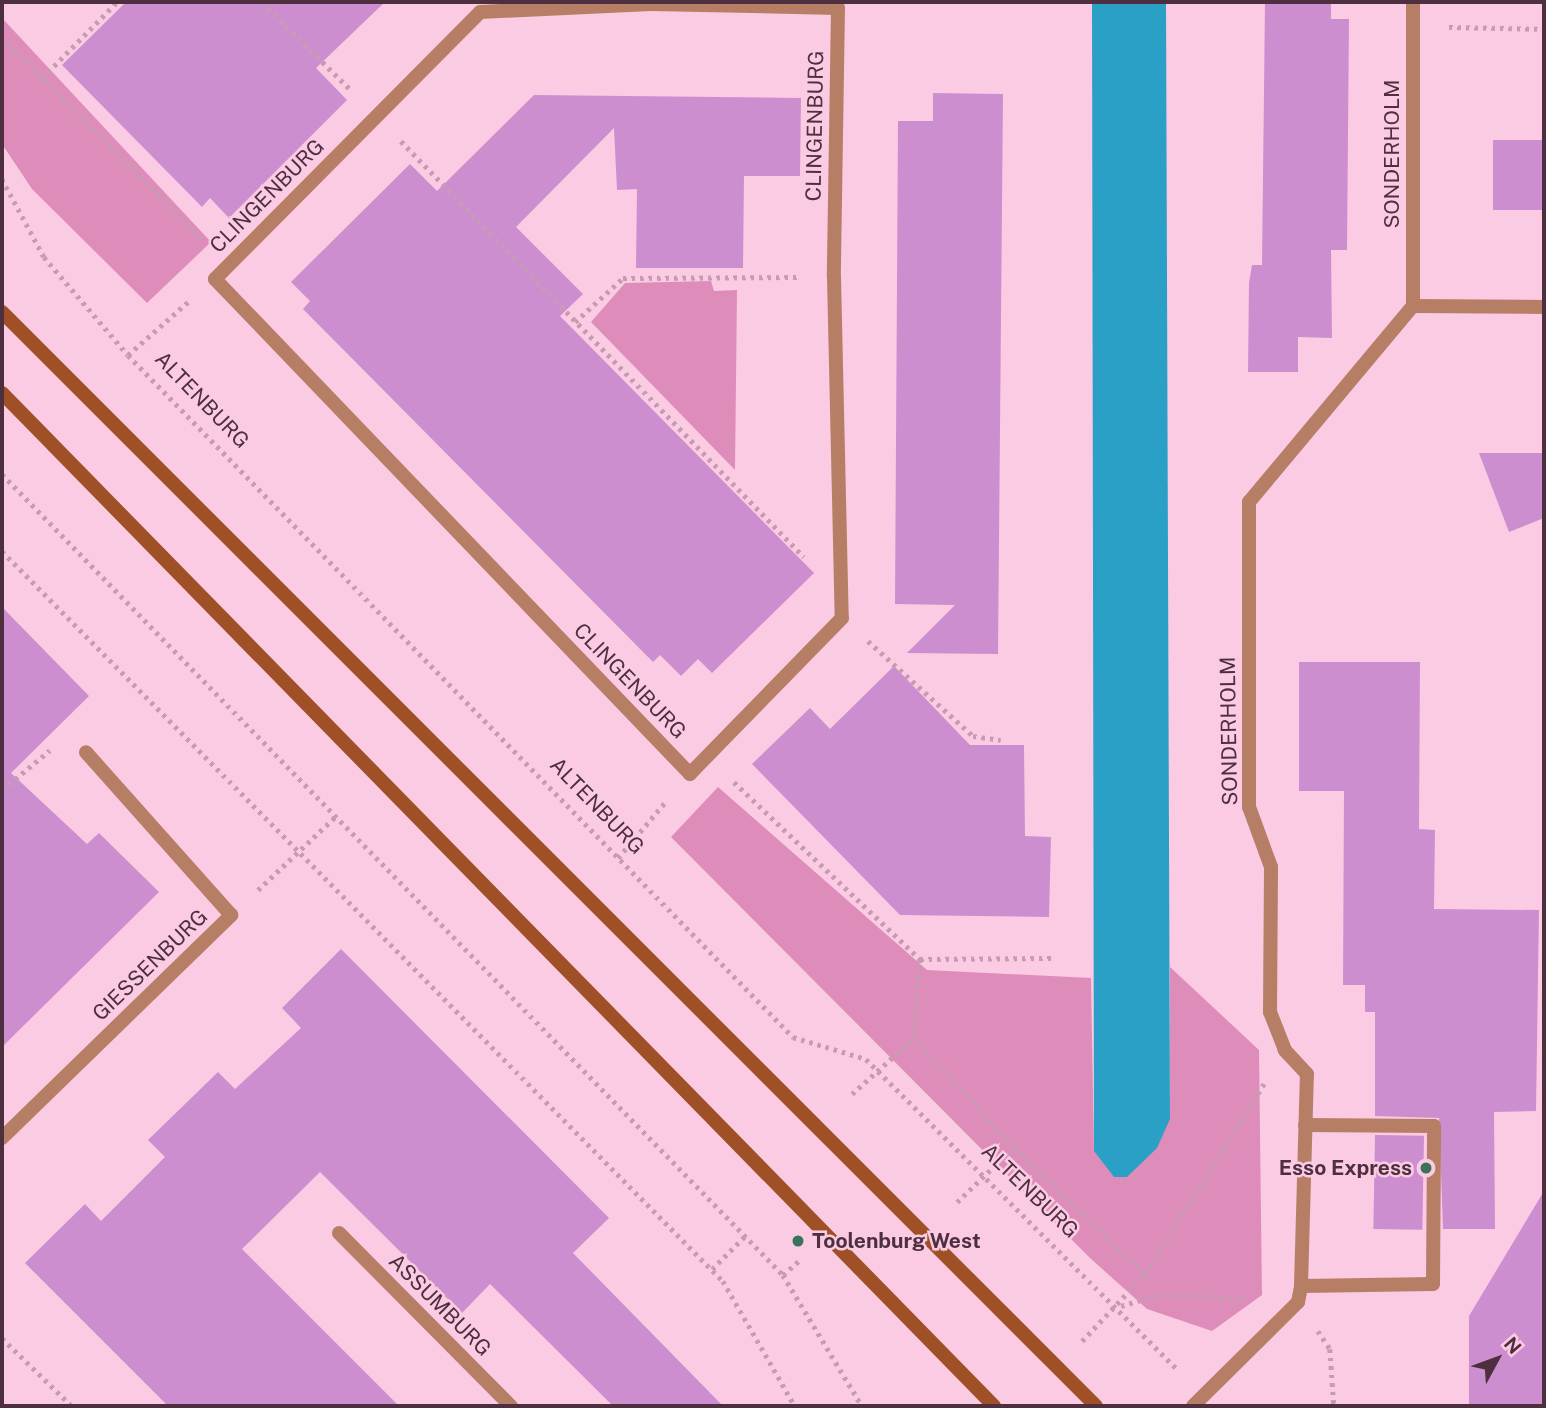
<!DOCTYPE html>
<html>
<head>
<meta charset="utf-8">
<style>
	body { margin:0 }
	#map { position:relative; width:1546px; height:1408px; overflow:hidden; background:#fbcbe4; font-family:"Public Sans",sans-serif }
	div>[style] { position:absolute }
	.green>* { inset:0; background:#de8dba }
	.water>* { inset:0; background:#2aa0c7 }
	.building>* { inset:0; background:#cd8ecf; transform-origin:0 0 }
	.path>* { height:4.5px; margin-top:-2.25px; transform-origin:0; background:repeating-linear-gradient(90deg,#c79cb3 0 3.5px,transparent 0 8.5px) }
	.lane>* { height:14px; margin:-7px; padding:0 7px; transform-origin:7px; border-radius:7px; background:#b67f65 }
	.street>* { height:14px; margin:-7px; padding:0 7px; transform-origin:7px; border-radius:7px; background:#b67f65 }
	.secondary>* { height:14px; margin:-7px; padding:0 7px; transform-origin:7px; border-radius:7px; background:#9f5027 }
	.dots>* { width:19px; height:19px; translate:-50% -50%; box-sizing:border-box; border:4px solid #fbcbe4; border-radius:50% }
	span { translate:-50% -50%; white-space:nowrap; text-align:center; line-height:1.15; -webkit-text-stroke:5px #fbcbe4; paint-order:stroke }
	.street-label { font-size:21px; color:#4e2f40 }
	.poi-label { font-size:21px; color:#4e2f40; font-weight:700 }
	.right { translate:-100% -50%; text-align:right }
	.left { translate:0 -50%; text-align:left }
	.frame { position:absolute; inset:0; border:4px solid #4e2f40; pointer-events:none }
	.north { position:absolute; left:1462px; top:1324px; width:70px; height:70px; -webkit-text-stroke:5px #fbcbe4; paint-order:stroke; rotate:49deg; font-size:19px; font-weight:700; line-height:28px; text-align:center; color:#4e2f40 }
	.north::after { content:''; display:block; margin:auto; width:24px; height:32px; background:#4e2f40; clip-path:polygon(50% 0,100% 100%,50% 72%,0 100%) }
</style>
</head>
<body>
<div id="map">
	<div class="green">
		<i style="clip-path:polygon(2px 18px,211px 242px,147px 303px,32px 189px,2px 144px)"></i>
		<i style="clip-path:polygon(711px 281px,714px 291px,737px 290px,735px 470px,591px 322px,625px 283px)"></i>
		<i style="clip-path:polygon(718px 787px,927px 970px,1091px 978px,1094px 1151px,1170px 1119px,1170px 967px,1259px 1050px,1262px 1295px,1212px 1331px,1147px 1309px,1090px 1258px,671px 837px)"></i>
	</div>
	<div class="water">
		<i style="clip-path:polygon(1092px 2px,1166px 2px,1170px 1119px,1157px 1148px,1127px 1177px,1114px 1177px,1094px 1151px)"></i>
	</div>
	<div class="building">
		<i style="clip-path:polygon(126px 2px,385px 2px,316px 68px,347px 100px,229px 218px,210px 198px,202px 207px,62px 65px)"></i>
		<i style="clip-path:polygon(1265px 2px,1331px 2px,1331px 19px,1349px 19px,1347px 250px,1331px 250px,1332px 338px,1298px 337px,1298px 372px,1248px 372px,1249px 283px,1252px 265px,1262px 265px)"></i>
		<i style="clip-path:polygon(933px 93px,1003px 94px,998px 654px,907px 653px,955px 605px,895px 604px,898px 121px,933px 121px)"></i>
		<i style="clip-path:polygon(534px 95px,801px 98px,800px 176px,744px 176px,743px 268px,636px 268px,637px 189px,617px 190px,614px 128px,516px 227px,583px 294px,560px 316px,814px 573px,712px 673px,698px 659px,681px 676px,660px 655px,653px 662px,303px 309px,310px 301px,291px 282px,410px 164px,437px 191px)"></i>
		<i style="left:1493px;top:140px;width:51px;height:70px"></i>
		<i style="clip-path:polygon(1479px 453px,1544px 453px,1544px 518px,1509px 532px)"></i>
		<i style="clip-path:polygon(2px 607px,89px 696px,11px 773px,87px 844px,99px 833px,159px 892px,2px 1047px)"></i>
		<i style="clip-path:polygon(1299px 662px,1420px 662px,1419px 829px,1435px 830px,1434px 909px,1539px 910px,1536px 1111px,1494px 1112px,1495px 1229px,1443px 1229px,1439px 1118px,1375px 1116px,1375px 1012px,1365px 1012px,1365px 985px,1343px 985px,1344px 791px,1299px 791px)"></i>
		<i style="clip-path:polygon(894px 666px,970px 745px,1024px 745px,1025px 836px,1051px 837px,1049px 917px,900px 915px,752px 764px,810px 708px,830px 729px)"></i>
		<i style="clip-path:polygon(341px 949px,609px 1218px,573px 1253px,723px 1406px,613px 1406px,490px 1284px,462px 1313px,320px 1172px,242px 1249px,399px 1406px,168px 1406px,25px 1263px,85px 1204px,101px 1221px,165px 1157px,148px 1140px,218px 1072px,235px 1089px,301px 1028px,282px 1008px)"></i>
		<i style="left:1375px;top:1135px;width:49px;height:94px;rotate:1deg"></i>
		<i style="clip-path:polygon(1544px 1191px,1544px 1406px,1469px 1406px,1469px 1316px)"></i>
	</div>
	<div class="path">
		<i style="left:262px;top:2px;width:125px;rotate:44.7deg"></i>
		<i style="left:1449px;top:27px;width:95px;rotate:1.2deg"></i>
		<i style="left:2px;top:37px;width:286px;rotate:45.3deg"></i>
		<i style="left:42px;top:78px;width:107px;rotate:-45.4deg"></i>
		<i style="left:401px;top:141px;width:579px;rotate:45.91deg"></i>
		<i style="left:2px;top:179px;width:89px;rotate:61.7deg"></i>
		<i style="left:44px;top:257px;width:129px;rotate:49.4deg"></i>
		<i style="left:128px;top:355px;width:953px;rotate:45.72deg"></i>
		<i style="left:793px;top:1037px;width:76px;rotate:16.8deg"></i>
		<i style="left:866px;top:1059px;width:441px;rotate:44.9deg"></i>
		<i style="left:575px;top:322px;width:65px;rotate:-42.5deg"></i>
		<i style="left:623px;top:278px;width:175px;rotate:-0.3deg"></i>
		<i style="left:128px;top:355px;width:80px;rotate:-41.5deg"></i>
		<i style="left:2px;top:474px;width:1119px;rotate:45.72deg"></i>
		<i style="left:783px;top:1275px;width:153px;rotate:58.9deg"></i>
		<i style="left:2px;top:551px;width:1026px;rotate:45.36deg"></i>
		<i style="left:723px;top:1281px;width:144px;rotate:60.1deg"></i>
		<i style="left:868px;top:641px;width:142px;rotate:42.1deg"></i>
		<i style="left:973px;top:736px;width:28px;rotate:8deg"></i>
		<i style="left:734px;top:782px;width:257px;rotate:43.6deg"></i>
		<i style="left:920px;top:959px;width:79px;rotate:94.3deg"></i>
		<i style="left:914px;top:1038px;width:148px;rotate:47.5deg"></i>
		<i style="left:1014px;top:1147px;width:182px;rotate:44.1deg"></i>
		<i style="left:2px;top:790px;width:62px;rotate:-39.8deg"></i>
		<i style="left:618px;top:858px;width:76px;rotate:-49.8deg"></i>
		<i style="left:258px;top:890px;width:108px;rotate:-43.5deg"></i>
		<i style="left:920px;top:959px;width:132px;rotate:-0.4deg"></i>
		<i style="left:852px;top:1094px;width:84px;rotate:-42.1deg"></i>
		<i style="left:957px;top:1202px;width:79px;rotate:-44deg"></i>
		<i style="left:712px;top:1269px;width:48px;rotate:-45deg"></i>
		<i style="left:783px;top:1275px;width:24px;rotate:-42deg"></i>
		<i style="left:1121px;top:1306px;width:42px;rotate:-16.7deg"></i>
		<i style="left:1161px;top:1294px;width:86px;rotate:3.3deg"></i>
		<i style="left:1318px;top:1331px;width:22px;rotate:56deg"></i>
		<i style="left:1330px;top:1349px;width:57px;rotate:86deg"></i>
		<i style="left:2px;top:1338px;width:98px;rotate:44.2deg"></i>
		<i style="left:1082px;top:1341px;width:92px;rotate:-46.8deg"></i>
		<i style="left:1145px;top:1274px;width:229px;rotate:-58deg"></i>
	</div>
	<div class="lane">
		<i style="left:339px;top:1233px;width:244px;rotate:45.2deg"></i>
		<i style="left:1301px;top:1286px;width:132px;rotate:-0.9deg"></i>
		<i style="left:1433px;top:1284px;width:158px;rotate:-89.6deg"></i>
		<i style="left:1434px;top:1126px;width:129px;rotate:-179.6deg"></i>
	</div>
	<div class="street">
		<i style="left:651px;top:4px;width:187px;rotate:1.2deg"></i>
		<i style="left:838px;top:8px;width:269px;rotate:90.9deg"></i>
		<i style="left:834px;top:277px;width:341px;rotate:88.7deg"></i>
		<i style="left:842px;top:618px;width:218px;rotate:134.3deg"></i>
		<i style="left:690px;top:774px;width:686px;rotate:-133.82deg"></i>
		<i style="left:215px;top:279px;width:376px;rotate:-45.2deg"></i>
		<i style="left:480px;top:12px;width:171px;rotate:-2.7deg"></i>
		<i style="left:1413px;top:306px;width:131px;rotate:0.4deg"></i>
		<i style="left:2px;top:1138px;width:320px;rotate:-44.2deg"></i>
		<i style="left:231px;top:915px;width:218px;rotate:-131.7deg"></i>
		<i style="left:1193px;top:1406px;width:148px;rotate:-44.7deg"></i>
		<i style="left:1298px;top:1302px;width:16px;rotate:-79deg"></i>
		<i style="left:1301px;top:1286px;width:212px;rotate:-88.4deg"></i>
		<i style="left:1307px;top:1074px;width:33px;rotate:-133deg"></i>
		<i style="left:1285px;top:1050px;width:41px;rotate:-111.5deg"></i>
		<i style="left:1270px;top:1012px;width:145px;rotate:-89.6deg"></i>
		<i style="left:1271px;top:867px;width:64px;rotate:-110.1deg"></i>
		<i style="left:1249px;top:807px;width:305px;rotate:-90deg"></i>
		<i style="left:1249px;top:502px;width:256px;rotate:-50.1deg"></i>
		<i style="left:1413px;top:306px;width:304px;rotate:-90deg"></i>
	</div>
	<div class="secondary">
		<i style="left:2px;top:312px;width:1547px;rotate:45deg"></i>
		<i style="left:2px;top:393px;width:1418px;rotate:45.6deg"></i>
	</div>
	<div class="dots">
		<i style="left:1426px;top:1168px;background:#39735c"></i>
		<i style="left:798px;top:1241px;background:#39735c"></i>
	</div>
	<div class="street-label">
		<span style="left:815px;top:126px;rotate:-89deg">CLINGENBURG</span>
		<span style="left:1392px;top:154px;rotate:-90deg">SONDERHOLM</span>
		<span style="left:267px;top:196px;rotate:-45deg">CLINGENBURG</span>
		<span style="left:202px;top:400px;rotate:46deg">ALTENBURG</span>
		<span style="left:630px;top:681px;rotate:46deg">CLINGENBURG</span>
		<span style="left:1229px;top:731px;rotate:-91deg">SONDERHOLM</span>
		<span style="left:597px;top:806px;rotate:46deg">ALTENBURG</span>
		<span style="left:150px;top:965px;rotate:-44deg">GIESSENBURG</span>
		<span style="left:1030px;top:1191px;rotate:44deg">ALTENBURG</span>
		<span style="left:440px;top:1305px;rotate:45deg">ASSUMBURG</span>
	</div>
	<div class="poi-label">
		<span class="right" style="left:1412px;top:1168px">Esso Express</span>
		<span class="left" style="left:812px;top:1241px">Toolenburg West</span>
	</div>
	<div class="frame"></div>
	<div class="north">N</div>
</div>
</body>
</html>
